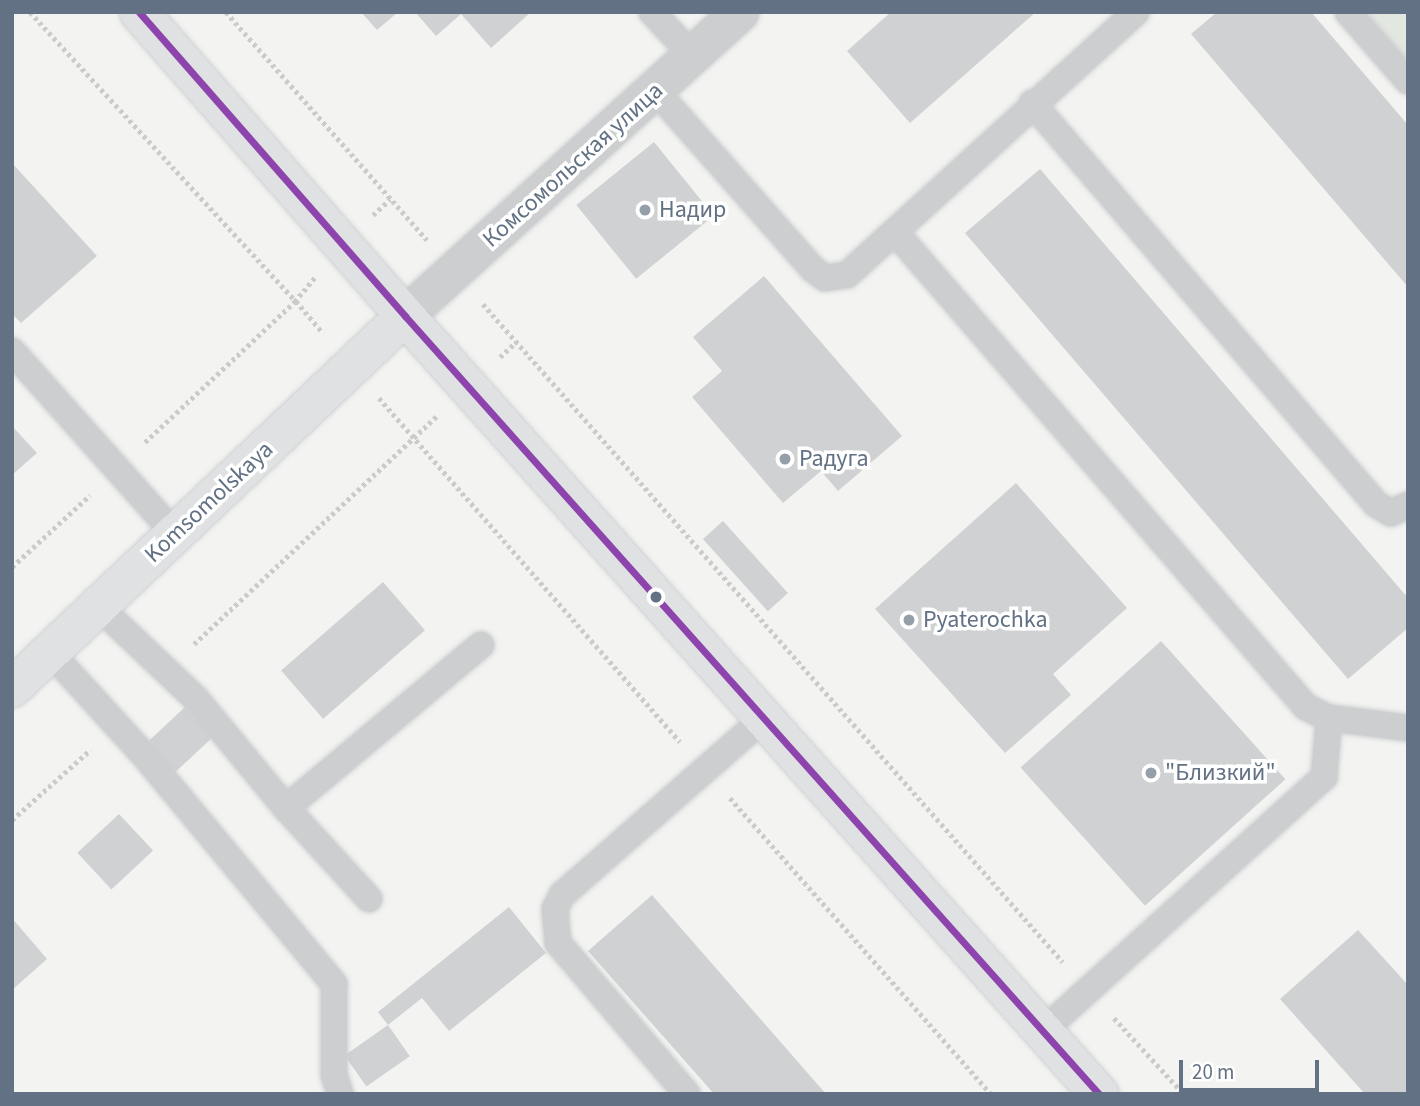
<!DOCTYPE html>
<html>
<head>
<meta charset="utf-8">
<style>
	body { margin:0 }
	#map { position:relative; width:1420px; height:1106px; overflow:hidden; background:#f3f4f2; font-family:"Source Sans 3",sans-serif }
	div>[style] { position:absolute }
	.green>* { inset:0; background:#e2e7e0 }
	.building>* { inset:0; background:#d0d1d2; transform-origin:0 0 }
	.path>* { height:4.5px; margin-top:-2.25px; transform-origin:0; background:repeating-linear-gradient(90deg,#cbcbcc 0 3.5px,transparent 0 7px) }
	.roads { filter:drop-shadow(0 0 2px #ced0d1) drop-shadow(0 0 2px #ced0d1) }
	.lane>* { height:26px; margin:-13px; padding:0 13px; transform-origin:13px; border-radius:13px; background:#cdcecf }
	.street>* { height:38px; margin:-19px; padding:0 19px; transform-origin:19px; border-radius:19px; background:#cdcecf }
	.secondary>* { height:38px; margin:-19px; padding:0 19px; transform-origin:19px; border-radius:19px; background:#e0e1e2 }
	.highway>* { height:38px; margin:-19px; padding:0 19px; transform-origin:19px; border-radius:19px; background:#e0e1e2 }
	.bus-1>* { height:7px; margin:-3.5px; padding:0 3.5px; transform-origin:3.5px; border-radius:3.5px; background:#8e44ad }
	.dots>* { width:19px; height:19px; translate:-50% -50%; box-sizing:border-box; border:4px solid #fff; border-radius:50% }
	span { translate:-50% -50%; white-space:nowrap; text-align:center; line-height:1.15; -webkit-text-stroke:7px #fff; paint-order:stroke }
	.street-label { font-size:24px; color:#627183 }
	.poi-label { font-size:24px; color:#627183 }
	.left { translate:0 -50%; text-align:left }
	.frame { position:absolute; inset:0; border:14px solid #627183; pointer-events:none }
	.scale { position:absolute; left:1179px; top:1060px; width:140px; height:32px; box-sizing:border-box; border:4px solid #627183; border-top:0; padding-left:9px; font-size:21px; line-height:24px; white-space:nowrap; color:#627183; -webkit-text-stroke:5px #fff; paint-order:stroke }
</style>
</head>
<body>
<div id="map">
	<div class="green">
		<i style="clip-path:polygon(1366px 12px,1408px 12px,1408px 61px)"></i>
	</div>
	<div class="building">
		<i style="clip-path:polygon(361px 12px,398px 12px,377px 30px)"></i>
		<i style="clip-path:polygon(415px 12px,531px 12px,491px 48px,461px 14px,436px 36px)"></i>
		<i style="clip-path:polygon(891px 12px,1036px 12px,910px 123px,847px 51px)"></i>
		<i style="clip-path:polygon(1217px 12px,1311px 12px,1408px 125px,1408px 287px,1191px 34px)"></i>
		<i style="left:654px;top:142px;width:95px;height:100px;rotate:51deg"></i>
		<i style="clip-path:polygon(12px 163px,97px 256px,21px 323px,12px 314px)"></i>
		<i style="clip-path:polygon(1040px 169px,1408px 598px,1408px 628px,1348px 679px,965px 233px)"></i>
		<i style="clip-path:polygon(764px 276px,902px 436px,838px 491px,821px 471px,783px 503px,692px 397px,722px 371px,693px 337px)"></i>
		<i style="clip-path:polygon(12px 426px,37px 453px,12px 475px)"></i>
		<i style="clip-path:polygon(1016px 483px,1127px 608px,1053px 674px,1071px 695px,1005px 753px,875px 609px)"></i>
		<i style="left:723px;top:521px;width:97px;height:27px;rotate:48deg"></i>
		<i style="left:383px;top:582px;width:64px;height:135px;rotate:49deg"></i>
		<i style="left:1161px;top:641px;width:186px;height:189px;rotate:48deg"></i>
		<i style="left:185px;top:707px;width:41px;height:53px;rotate:47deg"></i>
		<i style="left:119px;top:814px;width:50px;height:57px;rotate:47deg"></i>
		<i style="clip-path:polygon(652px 895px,826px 1094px,714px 1094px,588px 951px)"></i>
		<i style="clip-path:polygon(509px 907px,546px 953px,449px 1031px,422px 998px,388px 1025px,378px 1012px)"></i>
		<i style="clip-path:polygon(12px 918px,47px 959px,12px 990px)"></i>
		<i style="clip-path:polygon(1358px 930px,1408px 985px,1408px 1094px,1365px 1094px,1280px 999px)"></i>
		<i style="left:388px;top:1025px;width:38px;height:53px;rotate:55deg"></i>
	</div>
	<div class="path">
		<i style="left:30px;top:12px;width:393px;rotate:47.4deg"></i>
		<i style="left:296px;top:301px;width:207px;rotate:136.8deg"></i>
		<i style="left:226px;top:12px;width:304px;rotate:48.6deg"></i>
		<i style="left:373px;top:215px;width:23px;rotate:-43deg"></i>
		<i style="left:315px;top:278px;width:30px;rotate:130deg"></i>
		<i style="left:296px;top:301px;width:42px;rotate:49.8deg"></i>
		<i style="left:483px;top:304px;width:877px;rotate:48.61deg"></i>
		<i style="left:500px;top:357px;width:22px;rotate:-43deg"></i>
		<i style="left:379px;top:398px;width:457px;rotate:48.8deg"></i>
		<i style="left:12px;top:567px;width:106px;rotate:-42.7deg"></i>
		<i style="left:194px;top:644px;width:335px;rotate:-43.2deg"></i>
		<i style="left:730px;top:798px;width:395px;rotate:48.6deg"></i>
		<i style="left:12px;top:820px;width:105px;rotate:-41.9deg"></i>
		<i style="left:1114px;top:1018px;width:103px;rotate:47.4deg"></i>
	</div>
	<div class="roads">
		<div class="lane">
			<i style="left:652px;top:12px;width:60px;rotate:47deg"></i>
			<i style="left:1348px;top:12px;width:91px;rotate:49deg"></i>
			<i style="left:655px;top:90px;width:239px;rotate:48.6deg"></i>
			<i style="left:813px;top:269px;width:15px;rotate:37deg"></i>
			<i style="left:825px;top:278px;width:22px;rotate:-8deg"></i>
			<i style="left:847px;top:275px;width:391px;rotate:-42.3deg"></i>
			<i style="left:1032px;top:103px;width:528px;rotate:49.38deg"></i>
			<i style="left:1376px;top:504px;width:17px;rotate:31deg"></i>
			<i style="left:1391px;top:513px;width:19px;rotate:-25deg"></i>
			<i style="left:895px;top:232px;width:628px;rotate:49.13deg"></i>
			<i style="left:1306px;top:707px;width:25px;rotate:26deg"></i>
			<i style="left:1329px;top:718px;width:80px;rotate:7.2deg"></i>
			<i style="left:12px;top:351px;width:245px;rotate:48.3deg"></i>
			<i style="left:98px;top:606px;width:135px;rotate:43.5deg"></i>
			<i style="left:196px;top:699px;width:141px;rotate:50.5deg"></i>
			<i style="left:286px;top:808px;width:123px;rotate:47.6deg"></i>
			<i style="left:50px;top:652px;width:139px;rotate:47.6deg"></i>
			<i style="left:144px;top:755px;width:298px;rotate:50.3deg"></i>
			<i style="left:334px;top:984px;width:91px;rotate:90deg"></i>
			<i style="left:334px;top:1075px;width:20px;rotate:72deg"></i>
			<i style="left:286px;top:808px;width:254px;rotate:-39.9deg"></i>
			<i style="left:1043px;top:1031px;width:379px;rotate:-42.1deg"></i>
			<i style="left:1324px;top:777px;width:59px;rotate:-85.2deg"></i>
			<i style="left:687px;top:1094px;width:199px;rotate:-130.5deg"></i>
			<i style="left:558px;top:943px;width:34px;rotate:-95deg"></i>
			<i style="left:555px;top:909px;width:16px;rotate:-63deg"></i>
			<i style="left:562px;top:895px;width:269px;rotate:-41.2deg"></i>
		</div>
		<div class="street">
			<i style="left:405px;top:316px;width:452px;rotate:-42.2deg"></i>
		</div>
		<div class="secondary">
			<i style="left:12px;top:688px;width:541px;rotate:-43.43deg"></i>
		</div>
		<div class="highway">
			<i style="left:139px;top:12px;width:404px;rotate:48.8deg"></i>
			<i style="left:405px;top:316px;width:1043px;rotate:48.27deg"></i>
		</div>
	</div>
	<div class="bus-1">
		<i style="left:139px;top:12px;width:404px;rotate:48.8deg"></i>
		<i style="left:405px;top:316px;width:1043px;rotate:48.27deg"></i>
	</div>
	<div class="dots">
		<i style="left:645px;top:210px;background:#959faa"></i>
		<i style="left:785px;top:459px;background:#959faa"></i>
		<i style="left:656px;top:597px;background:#627183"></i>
		<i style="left:909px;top:620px;background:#959faa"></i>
		<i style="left:1151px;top:773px;background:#959faa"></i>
	</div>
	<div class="street-label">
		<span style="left:573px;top:165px;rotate:-42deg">Комсомольская улица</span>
		<span style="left:209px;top:502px;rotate:-43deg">Komsomolskaya</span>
	</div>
	<div class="poi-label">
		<span class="left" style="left:659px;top:210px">Надир</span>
		<span class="left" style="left:799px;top:459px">Радуга</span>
		<span class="left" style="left:923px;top:620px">Pyaterochka</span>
		<span class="left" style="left:1165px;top:773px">"Близкий"</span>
	</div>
	<div class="frame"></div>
	<div class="scale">20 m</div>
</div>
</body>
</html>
